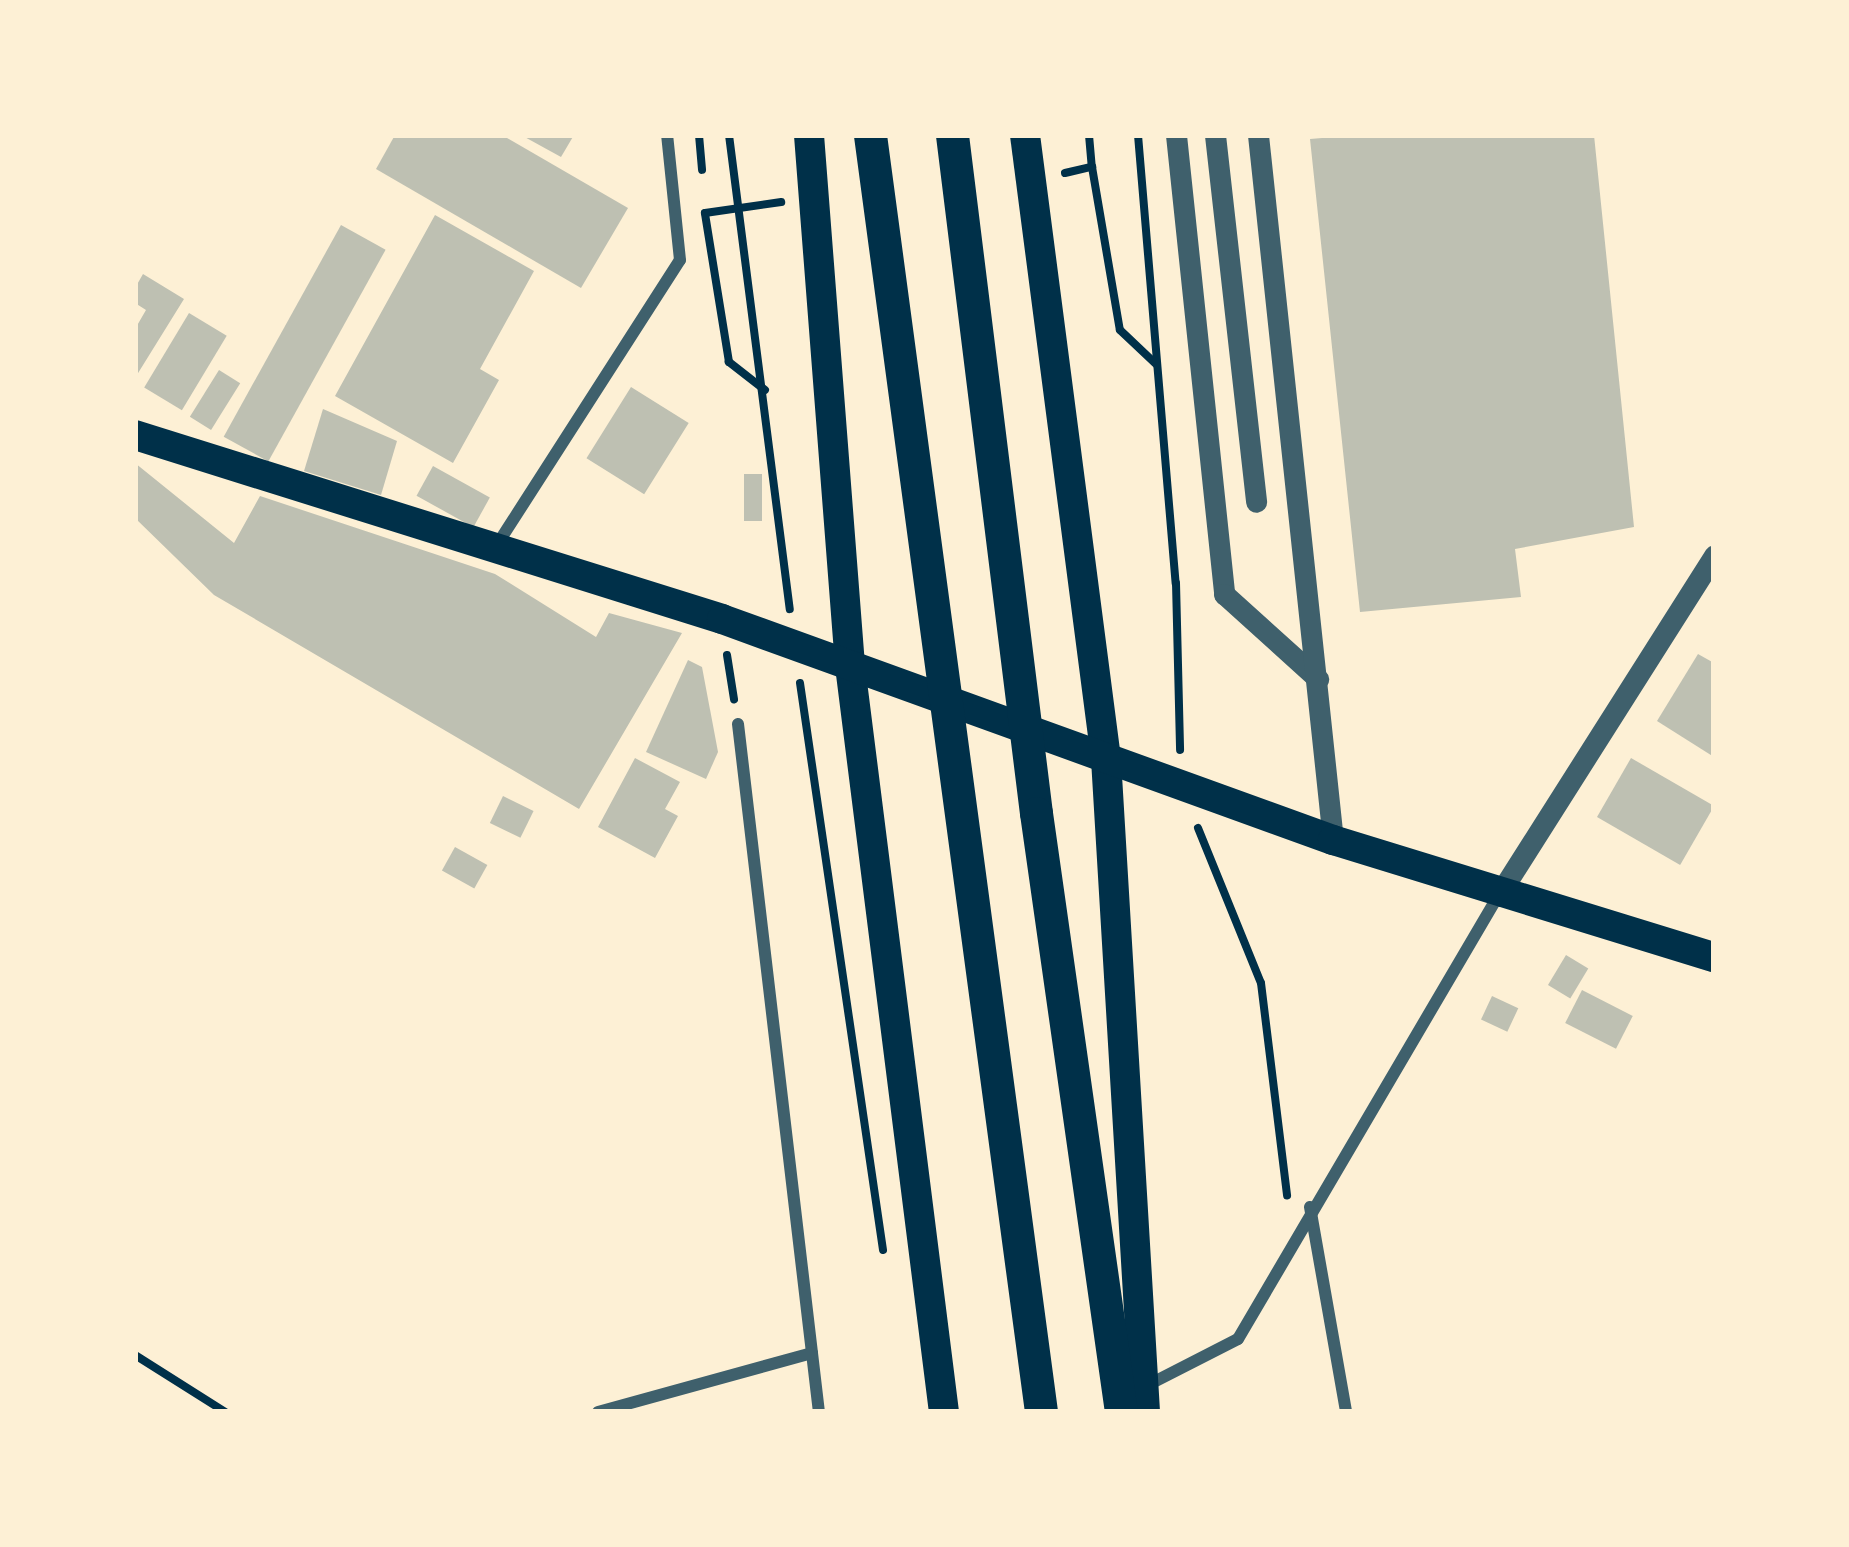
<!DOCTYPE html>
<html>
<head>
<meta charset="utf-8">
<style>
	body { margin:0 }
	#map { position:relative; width:1849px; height:1547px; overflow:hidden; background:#fdf0d5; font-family:Signika,sans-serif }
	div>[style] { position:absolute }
	.building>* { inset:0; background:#bec0b2; transform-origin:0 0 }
	.path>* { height:8px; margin:-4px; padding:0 4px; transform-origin:4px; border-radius:4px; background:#003049 }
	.minor>* { height:12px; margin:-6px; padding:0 6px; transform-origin:6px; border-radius:6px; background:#3f606c }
	.tertiary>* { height:21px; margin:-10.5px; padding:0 10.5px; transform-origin:10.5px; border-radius:10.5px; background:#3f606c }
	.trunk>* { height:30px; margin:-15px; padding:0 15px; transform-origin:15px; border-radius:15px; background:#003049 }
	.motorway>* { height:33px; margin:-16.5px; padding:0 16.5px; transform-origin:16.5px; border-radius:16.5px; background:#003049 }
	span { translate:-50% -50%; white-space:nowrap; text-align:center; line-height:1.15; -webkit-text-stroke:12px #fdf0d5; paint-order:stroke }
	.frame { position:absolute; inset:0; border:138px solid #fdf0d5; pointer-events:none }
</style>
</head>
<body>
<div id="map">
	<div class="building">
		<i style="clip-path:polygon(395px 135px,502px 135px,628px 208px,581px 288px,376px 169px)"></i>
		<i style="clip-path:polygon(521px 135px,574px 135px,561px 157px)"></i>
		<i style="clip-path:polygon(1358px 135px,1594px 135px,1634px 527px,1515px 549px,1521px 597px,1360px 612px,1310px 139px)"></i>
		<i style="clip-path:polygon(435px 215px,534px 271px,480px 369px,499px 380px,453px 463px,335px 396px)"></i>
		<i style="left:341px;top:225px;width:51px;height:242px;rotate:29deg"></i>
		<i style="clip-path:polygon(143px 274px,184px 299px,135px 378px,135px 329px,146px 310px,135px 303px,135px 288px)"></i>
		<i style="left:189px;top:313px;width:44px;height:87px;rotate:31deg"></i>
		<i style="left:219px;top:370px;width:25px;height:55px;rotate:32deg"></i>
		<i style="left:631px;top:387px;width:68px;height:84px;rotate:32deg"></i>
		<i style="clip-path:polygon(323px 409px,397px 441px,381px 495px,304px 471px)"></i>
		<i style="clip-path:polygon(135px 463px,234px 543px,260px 496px,495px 574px,596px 637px,609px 613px,682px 633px,579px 809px,214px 595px,135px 518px)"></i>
		<i style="left:433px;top:466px;width:65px;height:34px;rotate:29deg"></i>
		<i style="left:744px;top:474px;width:18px;height:47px"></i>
		<i style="clip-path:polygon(1698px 654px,1714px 663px,1714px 757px,1657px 721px)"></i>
		<i style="clip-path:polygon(688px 660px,702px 667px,718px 752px,706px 779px,646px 752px)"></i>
		<i style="clip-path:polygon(635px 758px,680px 782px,665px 809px,678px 816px,655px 858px,598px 827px)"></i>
		<i style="left:1631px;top:758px;width:96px;height:68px;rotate:30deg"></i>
		<i style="left:503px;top:796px;width:34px;height:30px;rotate:26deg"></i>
		<i style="left:455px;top:847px;width:37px;height:27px;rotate:29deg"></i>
		<i style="left:1566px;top:955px;width:26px;height:35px;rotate:31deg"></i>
		<i style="left:1582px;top:990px;width:57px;height:37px;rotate:27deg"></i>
		<i style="left:1492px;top:996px;width:29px;height:26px;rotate:25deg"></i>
	</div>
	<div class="path">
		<i style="left:699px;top:135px;width:35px;rotate:85deg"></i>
		<i style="left:729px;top:135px;width:478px;rotate:82.7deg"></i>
		<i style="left:1089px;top:135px;width:32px;rotate:85deg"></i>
		<i style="left:1138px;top:135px;width:450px;rotate:85.2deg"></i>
		<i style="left:1176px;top:583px;width:167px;rotate:88.6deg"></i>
		<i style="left:1065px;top:173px;width:28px;rotate:-13deg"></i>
		<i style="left:1092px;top:167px;width:165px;rotate:80.3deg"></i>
		<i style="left:1120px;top:330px;width:50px;rotate:43.4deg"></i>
		<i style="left:765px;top:390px;width:46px;rotate:-142.1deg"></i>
		<i style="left:729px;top:362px;width:151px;rotate:-99.2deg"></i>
		<i style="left:705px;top:213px;width:77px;rotate:-8.2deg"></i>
		<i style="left:727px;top:655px;width:45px;rotate:81deg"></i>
		<i style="left:800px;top:683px;width:573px;rotate:81.67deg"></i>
		<i style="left:1198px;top:828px;width:167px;rotate:67.9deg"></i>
		<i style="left:1261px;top:983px;width:214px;rotate:83deg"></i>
		<i style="left:135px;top:1355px;width:107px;rotate:32.3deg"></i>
	</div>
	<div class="minor">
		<i style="left:495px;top:548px;width:342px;rotate:-57.3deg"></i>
		<i style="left:680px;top:260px;width:126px;rotate:-95.9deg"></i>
		<i style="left:738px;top:724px;width:693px;rotate:83.29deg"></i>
		<i style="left:1310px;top:1207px;width:208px;rotate:80deg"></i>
		<i style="left:1146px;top:1386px;width:103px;rotate:-27.1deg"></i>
		<i style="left:1238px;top:1339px;width:514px;rotate:-59.59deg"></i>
		<i style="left:598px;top:1412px;width:222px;rotate:-15.4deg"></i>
	</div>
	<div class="tertiary">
		<i style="left:1176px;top:135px;width:462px;rotate:84deg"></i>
		<i style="left:1224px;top:594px;width:127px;rotate:42.1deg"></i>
		<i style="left:1215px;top:135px;width:369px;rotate:83.6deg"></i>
		<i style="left:1258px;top:135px;width:709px;rotate:83.93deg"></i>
		<i style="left:1498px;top:896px;width:404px;rotate:-57.6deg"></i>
	</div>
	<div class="trunk">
		<i style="left:809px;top:135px;width:533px;rotate:85.58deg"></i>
		<i style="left:850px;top:666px;width:752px;rotate:82.82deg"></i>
		<i style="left:1025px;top:135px;width:629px;rotate:82.6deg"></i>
		<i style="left:1106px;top:759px;width:654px;rotate:86.58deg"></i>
		<i style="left:135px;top:435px;width:615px;rotate:17.4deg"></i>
		<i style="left:722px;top:619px;width:650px;rotate:19.89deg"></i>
		<i style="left:1333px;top:840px;width:399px;rotate:17.1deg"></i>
	</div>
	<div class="motorway">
		<i style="left:870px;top:135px;width:1288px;rotate:82.37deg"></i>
		<i style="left:952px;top:135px;width:683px;rotate:82.94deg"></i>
		<i style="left:1036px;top:813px;width:605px;rotate:81.92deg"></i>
	</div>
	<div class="frame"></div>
</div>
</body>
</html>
